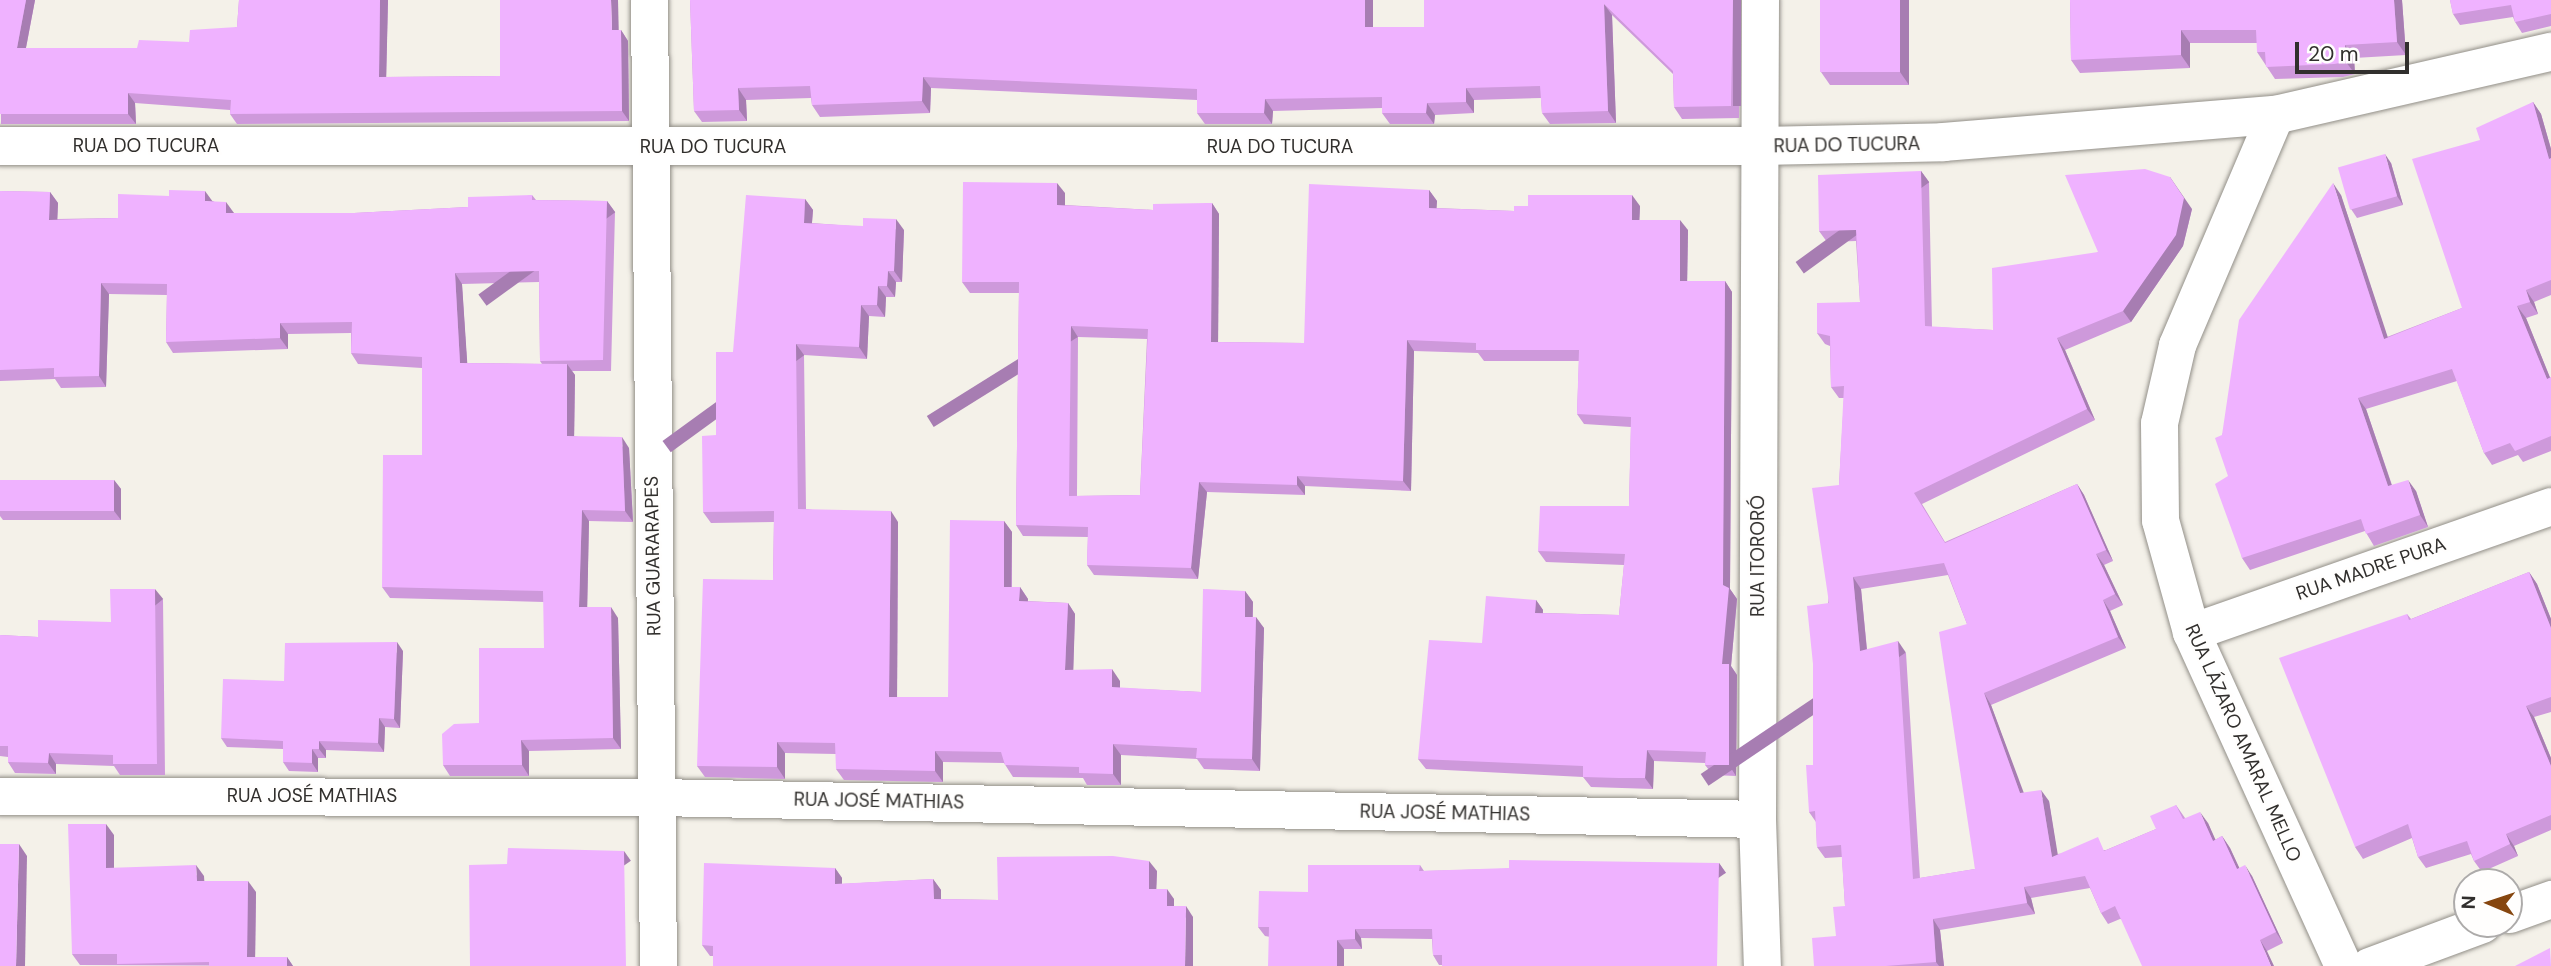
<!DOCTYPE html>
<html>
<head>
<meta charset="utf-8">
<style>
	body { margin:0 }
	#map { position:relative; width:2551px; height:966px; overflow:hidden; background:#f4f1e9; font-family:"DM Sans",sans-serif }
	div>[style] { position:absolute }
	.roads { filter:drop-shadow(0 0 2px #928f88) drop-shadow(0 0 2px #928f88) }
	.street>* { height:37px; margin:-18.5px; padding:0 18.5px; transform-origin:18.5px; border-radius:18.5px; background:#fff }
	.secondary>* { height:38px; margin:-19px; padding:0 19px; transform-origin:19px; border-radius:19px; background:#fff }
	.wall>* { inset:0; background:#ce99db }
	.shaded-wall>* { inset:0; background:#a77db2; transform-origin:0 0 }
	.building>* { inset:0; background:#efb2ff; transform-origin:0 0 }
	span { translate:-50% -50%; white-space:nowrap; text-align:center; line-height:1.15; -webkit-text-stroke:5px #fffefd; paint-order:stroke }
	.street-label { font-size:19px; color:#312f2d }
	.north { position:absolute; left:2453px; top:868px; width:70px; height:70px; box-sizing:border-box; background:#fffefd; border:2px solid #adabaa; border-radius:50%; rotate:272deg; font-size:19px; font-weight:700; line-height:28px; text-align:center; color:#312f2d }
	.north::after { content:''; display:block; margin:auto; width:24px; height:32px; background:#86460f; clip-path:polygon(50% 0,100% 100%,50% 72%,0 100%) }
	.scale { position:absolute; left:2295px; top:42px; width:114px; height:32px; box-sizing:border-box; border:4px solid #312f2d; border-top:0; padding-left:9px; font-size:21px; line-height:24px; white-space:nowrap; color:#312f2d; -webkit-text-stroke:5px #fffefd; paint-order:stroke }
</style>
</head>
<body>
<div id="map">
	<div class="roads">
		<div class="street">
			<i style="left:649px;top:0;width:966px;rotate:89.47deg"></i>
			<i style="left:1760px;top:0;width:819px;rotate:90.21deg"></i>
			<i style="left:1757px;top:819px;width:147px;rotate:88.1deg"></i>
			<i style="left:2275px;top:115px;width:250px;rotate:113.1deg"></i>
			<i style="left:2177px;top:345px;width:80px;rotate:103deg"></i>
			<i style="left:2159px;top:423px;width:97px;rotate:89.4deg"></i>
			<i style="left:2160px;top:520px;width:116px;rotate:74.5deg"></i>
			<i style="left:2191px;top:632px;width:367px;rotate:65.5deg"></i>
			<i style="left:2191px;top:632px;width:381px;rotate:-19.3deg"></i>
			<i style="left:0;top:796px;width:656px;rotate:0.09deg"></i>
			<i style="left:656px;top:797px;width:1101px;rotate:1.14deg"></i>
			<i style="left:2509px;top:914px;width:45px;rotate:-19.7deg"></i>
			<i style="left:2369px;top:966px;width:121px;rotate:-20.4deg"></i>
		</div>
		<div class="secondary">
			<i style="left:0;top:146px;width:1760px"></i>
			<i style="left:1760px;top:146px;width:184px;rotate:-1.2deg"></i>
			<i style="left:1944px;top:142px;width:332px;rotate:-4.7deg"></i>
			<i style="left:2275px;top:115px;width:283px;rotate:-12.9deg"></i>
		</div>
	</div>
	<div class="wall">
		<i style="clip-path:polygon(0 0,35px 0,26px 48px,137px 48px,189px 42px,237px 27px,239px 0,388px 0,386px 77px,500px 76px,619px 30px,621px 30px,628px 41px,629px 121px,237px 124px,230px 114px,230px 110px,135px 103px,136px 124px,1px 124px)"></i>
		<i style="clip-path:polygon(690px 0,1373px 0,1373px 27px,1424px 27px,1424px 0,1741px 0,1739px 118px,1682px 119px,1674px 107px,1673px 74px,1612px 15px,1616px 123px,1550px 124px,1542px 113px,1541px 98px,1474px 100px,1474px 113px,1435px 115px,1434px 124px,1390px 124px,1382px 113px,1382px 108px,1273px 111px,1272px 124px,1205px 124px,1197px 113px,1197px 100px,931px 88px,930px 113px,820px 117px,812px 105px,811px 98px,746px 100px,747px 121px,702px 122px,694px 111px)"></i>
		<i style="clip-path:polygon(1820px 0,1909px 0,1909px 85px,1830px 85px,1821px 72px)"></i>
		<i style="clip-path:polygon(2070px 0,2402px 0,2406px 55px,2354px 58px,2355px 74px,2343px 77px,2275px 79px,2257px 52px,2257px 43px,2190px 43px,2190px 68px,2080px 73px,2071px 60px)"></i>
		<i style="clip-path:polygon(2450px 0,2551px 0,2551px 26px,2522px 33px,2515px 22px,2513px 17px,2460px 25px,2453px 14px)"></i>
		<i style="clip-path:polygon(2533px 102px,2541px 114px,2551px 149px,2551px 295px,2534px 302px,2538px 314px,2526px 318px,2550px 378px,2551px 377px,2551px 451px,2523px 462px,2518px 455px,2492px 465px,2484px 453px,2457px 381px,2366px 409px,2392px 485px,2416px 491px,2428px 527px,2374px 546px,2365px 531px,2250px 570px,2242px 558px,2222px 435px,2341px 195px,2387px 337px,2462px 308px,2480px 140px)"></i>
		<i style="clip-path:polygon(2391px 163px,2403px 205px,2357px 218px,2351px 209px)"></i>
		<i style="clip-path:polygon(evenodd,1921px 171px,1929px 182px,1932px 327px,1993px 330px,2098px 252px,2192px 209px,2183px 246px,2131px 322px,2065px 350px,2095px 420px,1922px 504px,1945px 542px,2077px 484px,2084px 495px,2113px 561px,2104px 565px,2123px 605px,2110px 611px,2126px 648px,1991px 705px,2023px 793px,2049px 801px,2057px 854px,2106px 850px,2156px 829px,2176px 805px,2185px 818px,2208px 823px,2215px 840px,2222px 836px,2230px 848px,2239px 868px,2252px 876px,2283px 943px,2267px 951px,2120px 919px,2108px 924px,2101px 913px,2090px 888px,2031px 898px,2035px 914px,1940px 930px,1944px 966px,1814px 966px,1836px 936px,1845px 906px,1842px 857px,1825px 858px,1817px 847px,1816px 822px,1809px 812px,1839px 485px,1844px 398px,1839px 398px,1831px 387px,1830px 346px,1825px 344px,1817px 333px,1860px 302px,1856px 241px,1827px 242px,1819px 231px,1921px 171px,1948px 575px,1967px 624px,1975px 869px,1920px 878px,1906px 653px,1867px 649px,1861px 589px,1948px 575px)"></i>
		<i style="clip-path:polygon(evenodd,1429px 190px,1437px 201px,1436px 208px,1514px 211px,1640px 206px,1639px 220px,1688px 230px,1687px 281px,1725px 281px,1732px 292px,1730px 589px,1737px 599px,1731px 666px,1737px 675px,1736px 776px,1713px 775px,1705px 765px,1705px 763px,1654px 761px,1653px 789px,1591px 787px,1583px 777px,1426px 769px,1418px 759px,1482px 643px,1536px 600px,1543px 610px,1543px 613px,1619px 615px,1624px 565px,1546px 562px,1538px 551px,1629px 506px,1631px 427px,1584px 424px,1577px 414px,1579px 361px,1484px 361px,1478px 353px,1414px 351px,1411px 491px,1305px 486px,1305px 495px,1207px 492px,1198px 579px,1094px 575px,1087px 565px,1088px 537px,1023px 536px,1016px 525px,1019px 293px,970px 293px,962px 282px,1065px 193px,1065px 205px,1153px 210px,1212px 203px,1219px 214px,1218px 342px,1304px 343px,1429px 190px,1078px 337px,1147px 339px,1140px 495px,1077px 496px,1078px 337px)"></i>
		<i style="clip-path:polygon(evenodd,0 191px,50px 192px,58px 203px,57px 219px,118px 218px,213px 201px,234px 213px,354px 213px,468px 207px,532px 195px,536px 200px,607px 201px,615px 212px,611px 371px,572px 371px,575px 375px,574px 436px,629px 448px,633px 522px,589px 521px,587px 607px,618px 618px,621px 749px,529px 751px,529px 776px,450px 776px,443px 765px,544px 648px,544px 602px,390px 598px,382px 587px,422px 455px,422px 368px,358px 364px,351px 353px,351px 333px,288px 334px,288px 349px,173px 353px,166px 342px,167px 295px,109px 294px,106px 387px,61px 388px,55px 379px,0 381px,0 191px,539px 282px,540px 361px,542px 364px,467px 363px,462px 284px,539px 282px)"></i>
		<i style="clip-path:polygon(805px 199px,813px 210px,812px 223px,904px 230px,902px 282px,896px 282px,895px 297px,886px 297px,885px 317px,869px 316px,867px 359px,804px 355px,806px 509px,898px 522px,897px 697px,948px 697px,1004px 521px,1012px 532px,1012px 587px,1020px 587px,1028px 599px,1027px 601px,1068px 603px,1075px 614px,1073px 670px,1120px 681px,1120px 688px,1201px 692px,1245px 591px,1253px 602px,1253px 617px,1264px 628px,1260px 771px,1204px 769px,1197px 759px,1121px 755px,1121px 785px,1087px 785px,1083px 778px,1013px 777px,1004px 763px,943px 762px,943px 782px,844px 780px,836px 769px,836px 754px,785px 753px,785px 779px,705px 777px,697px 766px,773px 580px,774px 522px,711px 523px,703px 512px,716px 435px,733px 352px)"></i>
		<i style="clip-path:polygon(0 480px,114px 480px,121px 489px,121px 520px,3px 520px,0 516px)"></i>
		<i style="clip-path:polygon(2529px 572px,2537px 584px,2551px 619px,2551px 712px,2534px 717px,2551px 758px,2551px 830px,2514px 846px,2518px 856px,2482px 872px,2474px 861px,2471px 854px,2426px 868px,2418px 857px,2412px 838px,2363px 859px,2355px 847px,2407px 614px,2411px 619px)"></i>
		<i style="clip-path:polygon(163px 599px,165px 775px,120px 775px,114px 766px,56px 764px,56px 774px,15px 773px,8px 762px,8px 757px,0 756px,0 635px,38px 637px,111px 622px)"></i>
		<i style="clip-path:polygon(403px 651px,400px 728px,385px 727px,384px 752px,326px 750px,326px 758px,318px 758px,318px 772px,289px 771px,283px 762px,283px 749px,227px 747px,221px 738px,284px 681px)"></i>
		<i style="clip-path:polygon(114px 835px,114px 868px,204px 876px,204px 881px,256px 892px,255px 957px,287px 957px,293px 966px,80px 965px,72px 954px)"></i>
		<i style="clip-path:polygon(1719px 863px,1726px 873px,1442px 965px,1439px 965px,1433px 955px,1432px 939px,1361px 938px,1362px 949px,1344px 949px,1265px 936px,1258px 927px,1308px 892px,1420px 865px,1424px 871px)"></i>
		<i style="clip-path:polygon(835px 868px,842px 878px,842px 884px,933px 879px,941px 890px,941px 899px,998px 900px,1157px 871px,1156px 889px,1174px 899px,1174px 906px,1193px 917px,713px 956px,710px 956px,702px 945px)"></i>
	</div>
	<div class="shaded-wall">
		<i style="clip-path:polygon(26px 0,35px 0,24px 58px,17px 48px)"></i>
		<i style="clip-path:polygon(380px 0,388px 0,386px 87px,379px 77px)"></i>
		<i style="clip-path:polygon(611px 0,618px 0,619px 41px,612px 30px)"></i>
		<i style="clip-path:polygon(1365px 0,1373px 0,1373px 38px,1365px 27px)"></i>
		<i style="left:1733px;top:0;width:8px;height:106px"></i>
		<i style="clip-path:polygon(1900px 0,1909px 0,1909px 85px,1900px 72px)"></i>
		<i style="clip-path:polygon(2394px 0,2402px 0,2406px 55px,2397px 42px)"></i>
		<i style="clip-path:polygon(1604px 4px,1612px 15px,1616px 123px,1608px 111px)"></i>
		<i style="clip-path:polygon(621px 30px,628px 41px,629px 121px,622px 111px)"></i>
		<i style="clip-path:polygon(2181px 30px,2190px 43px,2190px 68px,2181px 55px)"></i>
		<i style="clip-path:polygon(2345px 45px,2354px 58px,2355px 74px,2346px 62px)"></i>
		<i style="clip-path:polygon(923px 77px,931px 88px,930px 113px,922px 101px)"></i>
		<i style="clip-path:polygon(738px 88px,746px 100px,747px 121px,739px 110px)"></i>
		<i style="clip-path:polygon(1466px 88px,1474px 100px,1474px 113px,1466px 102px)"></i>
		<i style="clip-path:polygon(128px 93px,135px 103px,136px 124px,128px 114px)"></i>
		<i style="clip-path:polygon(1265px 99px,1273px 111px,1272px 124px,1264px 113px)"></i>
		<i style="clip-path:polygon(2533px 102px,2541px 114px,2551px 149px,2551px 162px,2549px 159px)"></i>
		<i style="clip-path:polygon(1427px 103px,1435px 115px,1434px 124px,1426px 113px)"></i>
		<i style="clip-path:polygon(2385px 154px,2391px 163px,2403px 205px,2397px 196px)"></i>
		<i style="left:1921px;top:171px;width:14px;height:155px;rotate:54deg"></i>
		<i style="clip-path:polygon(2170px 177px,2192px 209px,2183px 246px,2131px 322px,2123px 311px)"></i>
		<i style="clip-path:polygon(1057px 183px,1065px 193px,1065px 216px,1057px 205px)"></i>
		<i style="clip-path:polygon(2333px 183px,2341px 195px,2392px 350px,2384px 339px)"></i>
		<i style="clip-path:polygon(1429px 190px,1437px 201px,1436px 219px,1429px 208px)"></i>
		<i style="clip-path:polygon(205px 191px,213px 202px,205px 201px)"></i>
		<i style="clip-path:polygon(50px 192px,58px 203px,57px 230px,49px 220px)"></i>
		<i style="clip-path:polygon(1632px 195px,1640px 206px,1639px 231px,1632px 220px)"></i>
		<i style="clip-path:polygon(805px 199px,813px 210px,811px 234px,804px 223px)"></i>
		<i style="left:607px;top:201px;width:14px;height:159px;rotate:54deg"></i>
		<i style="clip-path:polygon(226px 202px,234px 213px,226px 213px)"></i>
		<i style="clip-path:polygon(1212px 203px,1219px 214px,1218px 352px,1211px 342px)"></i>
		<i style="clip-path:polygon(896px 219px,904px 230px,902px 282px,894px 271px)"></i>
		<i style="clip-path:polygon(1680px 220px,1688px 230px,1687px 292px,1680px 281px)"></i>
		<i style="clip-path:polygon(888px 271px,896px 282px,895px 297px,887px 286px)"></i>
		<i style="clip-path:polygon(455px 273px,462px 284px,468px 374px,460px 363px)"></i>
		<i style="clip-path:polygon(1725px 281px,1732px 292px,1730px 589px,1737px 599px,1731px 666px,1737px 675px,1736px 776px,1729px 765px,1722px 664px)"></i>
		<i style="clip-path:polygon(101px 283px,109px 294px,106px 387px,99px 376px)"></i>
		<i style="clip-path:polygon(878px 286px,886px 297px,885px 317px,877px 305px)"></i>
		<i style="clip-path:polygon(2526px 290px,2534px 302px,2538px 314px,2530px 302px)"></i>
		<i style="clip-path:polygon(861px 305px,869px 316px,867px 359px,859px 347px)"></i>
		<i style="clip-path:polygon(2517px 306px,2526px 318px,2551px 380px,2547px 379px)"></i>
		<i style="clip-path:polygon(280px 323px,288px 334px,288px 349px,280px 338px)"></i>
		<i style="left:1071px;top:326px;width:13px;height:170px;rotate:58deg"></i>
		<i style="clip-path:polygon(2057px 338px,2065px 350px,2095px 420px,2087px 409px)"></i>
		<i style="clip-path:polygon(1407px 340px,1414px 351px,1411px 491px,1403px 481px)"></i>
		<i style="left:796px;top:344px;width:14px;height:165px;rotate:54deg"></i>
		<i style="clip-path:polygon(567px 364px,575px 375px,574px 447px,567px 436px)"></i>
		<i style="clip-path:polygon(2358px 398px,2366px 409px,2396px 498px,2388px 486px)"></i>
		<i style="clip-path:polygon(622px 437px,629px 448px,633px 522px,625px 511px)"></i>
		<i style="clip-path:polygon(1297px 476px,1305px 486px,1305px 495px,1297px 485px)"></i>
		<i style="clip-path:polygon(114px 480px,121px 489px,121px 520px,114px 511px)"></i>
		<i style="clip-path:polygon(2408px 480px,2416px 491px,2428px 527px,2420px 515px)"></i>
		<i style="clip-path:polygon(1199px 482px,1207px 492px,1198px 579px,1191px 568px)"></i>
		<i style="clip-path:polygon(2077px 484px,2084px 495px,2113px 561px,2106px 550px)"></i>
		<i style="clip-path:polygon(582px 510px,589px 521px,587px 618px,579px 607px)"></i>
		<i style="clip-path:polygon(891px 511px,898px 522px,897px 708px,889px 697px)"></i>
		<i style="clip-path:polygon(1004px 521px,1012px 532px,1011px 598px,1004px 587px)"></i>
		<i style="clip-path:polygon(2096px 554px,2104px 565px,2123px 605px,2115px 594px)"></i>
		<i style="clip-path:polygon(2529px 572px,2537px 584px,2551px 619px,2551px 628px)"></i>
		<i style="clip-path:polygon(1853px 577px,1861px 589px,1868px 662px,1860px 651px)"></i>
		<i style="clip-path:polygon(1020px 587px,1028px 599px,1027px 612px,1019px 601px)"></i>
		<i style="left:155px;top:589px;width:13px;height:175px;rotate:51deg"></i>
		<i style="clip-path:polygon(1245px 591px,1253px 602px,1252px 629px,1245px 617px)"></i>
		<i style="clip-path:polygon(1536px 600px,1543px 610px,1542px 624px,1535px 613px)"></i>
		<i style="clip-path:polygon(2103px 600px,2110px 611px,2126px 648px,2118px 637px)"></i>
		<i style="clip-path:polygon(1068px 603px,1075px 614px,1073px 681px,1065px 670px)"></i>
		<i style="clip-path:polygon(611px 607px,618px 618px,621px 749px,613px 738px)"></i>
		<i style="clip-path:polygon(1256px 617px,1264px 628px,1260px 771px,1252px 759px)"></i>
		<i style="left:1898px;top:641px;width:14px;height:238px;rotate:56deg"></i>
		<i style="clip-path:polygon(397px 642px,403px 651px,400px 728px,394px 719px)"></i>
		<i style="clip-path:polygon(1112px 669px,1120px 681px,1120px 698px,1112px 687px)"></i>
		<i style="clip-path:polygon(1984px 693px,1991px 705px,2028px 804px,2020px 793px)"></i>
		<i style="clip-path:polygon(2526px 706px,2534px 717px,2551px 758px,2551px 766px)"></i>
		<i style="clip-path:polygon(379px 718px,385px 727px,384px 752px,378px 743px)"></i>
		<i style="clip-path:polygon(521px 740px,529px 751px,529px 776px,522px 765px)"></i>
		<i style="clip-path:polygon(319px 741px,326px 750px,326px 758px,319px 749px)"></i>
		<i style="clip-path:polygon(777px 742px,785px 753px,785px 779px,777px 767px)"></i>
		<i style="clip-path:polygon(1113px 744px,1121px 755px,1121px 785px,1113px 774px)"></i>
		<i style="clip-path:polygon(312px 749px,318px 758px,318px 772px,312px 763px)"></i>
		<i style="clip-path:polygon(1647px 750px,1654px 761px,1653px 789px,1645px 778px)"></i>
		<i style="clip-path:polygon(935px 751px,943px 762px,943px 782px,935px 771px)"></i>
		<i style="clip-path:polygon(49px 753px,56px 764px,56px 774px,48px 763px)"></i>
		<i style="clip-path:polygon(2041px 790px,2049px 801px,2060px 868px,2052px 857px)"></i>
		<i style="clip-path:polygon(2200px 812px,2208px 823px,2221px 852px,2213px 841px)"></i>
		<i style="clip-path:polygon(106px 824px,114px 835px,114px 879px,106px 868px)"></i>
		<i style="clip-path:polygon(2506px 834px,2514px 846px,2518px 856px,2510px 844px)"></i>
		<i style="clip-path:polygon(2222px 836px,2230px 848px,2245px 880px,2237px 869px)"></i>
		<i style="clip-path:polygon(19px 844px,27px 856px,25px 966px,16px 966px)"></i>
		<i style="left:624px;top:851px;width:12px;height:115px;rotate:55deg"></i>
		<i style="clip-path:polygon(1149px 861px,1157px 871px,1156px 899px,1149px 889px)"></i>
		<i style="left:1719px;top:863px;width:12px;height:103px;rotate:55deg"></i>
		<i style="clip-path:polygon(196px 865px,204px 876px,205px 892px,197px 881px)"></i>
		<i style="clip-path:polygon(2245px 865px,2252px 876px,2283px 943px,2276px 932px)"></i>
		<i style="clip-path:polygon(835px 868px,842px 878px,842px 895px,835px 884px)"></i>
		<i style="clip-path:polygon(933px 879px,941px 890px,941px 910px,934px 899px)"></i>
		<i style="clip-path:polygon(248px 881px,256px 892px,255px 966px,247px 957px)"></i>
		<i style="clip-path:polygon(2024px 887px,2031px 898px,2035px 914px,2027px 903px)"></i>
		<i style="clip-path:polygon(1167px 889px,1174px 899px,1174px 917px,1167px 906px)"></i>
		<i style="clip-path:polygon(1186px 906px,1193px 917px,1193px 966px,1185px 966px)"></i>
		<i style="clip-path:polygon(1933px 919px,1940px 930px,1944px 966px,1939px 966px,1936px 962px)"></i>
		<i style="clip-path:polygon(1355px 929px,1361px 938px,1362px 949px,1355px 939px)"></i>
		<i style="clip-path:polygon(1337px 940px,1344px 949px,1344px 966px,1337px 966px)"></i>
		<i style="clip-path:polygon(2260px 940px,2267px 951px,2274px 966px,2271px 966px)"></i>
		<i style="clip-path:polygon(287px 957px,293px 966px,287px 966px)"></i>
	</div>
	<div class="building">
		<i style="clip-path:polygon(0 0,26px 0,17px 48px,137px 48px,139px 40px,189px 42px,190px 30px,237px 27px,239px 0,380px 0,379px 77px,500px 76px,500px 0,611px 0,612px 30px,621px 30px,622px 111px,230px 114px,231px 100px,128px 93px,128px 114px,0 114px)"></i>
		<i style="clip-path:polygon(690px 0,1365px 0,1365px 27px,1424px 27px,1424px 0,1733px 0,1731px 106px,1674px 107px,1673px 71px,1604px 4px,1608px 111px,1542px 113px,1540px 86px,1466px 88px,1466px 102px,1427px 103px,1426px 113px,1382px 113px,1382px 97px,1265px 99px,1264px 113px,1197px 113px,1197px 89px,923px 77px,922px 101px,812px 105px,810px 86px,738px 88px,739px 110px,694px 111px)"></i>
		<i style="left:1820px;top:0;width:80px;height:72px"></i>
		<i style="clip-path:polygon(2070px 0,2394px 0,2397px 42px,2345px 45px,2346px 62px,2334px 64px,2266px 67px,2265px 52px,2257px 52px,2256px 30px,2181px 30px,2181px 55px,2071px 60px)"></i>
		<i style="clip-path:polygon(2450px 0,2551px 0,2551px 14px,2515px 22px,2511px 5px,2453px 14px)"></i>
		<i style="clip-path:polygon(2533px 102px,2549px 159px,2551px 158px,2551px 280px,2526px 290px,2530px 302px,2517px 306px,2547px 379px,2551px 377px,2551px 436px,2515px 451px,2510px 443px,2484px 453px,2452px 369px,2358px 398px,2388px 486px,2408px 480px,2420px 515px,2366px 534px,2361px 519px,2242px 558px,2215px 484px,2228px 476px,2215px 438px,2222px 435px,2239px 320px,2333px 183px,2384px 339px,2462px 308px,2412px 159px,2480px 140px,2476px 128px)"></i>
		<i style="left:2385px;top:154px;width:44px;height:49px;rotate:74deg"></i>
		<i style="clip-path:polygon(evenodd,2145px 169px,2170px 177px,2184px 198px,2176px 235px,2123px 311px,2057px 338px,2087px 409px,1914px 493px,1945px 543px,2077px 484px,2106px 550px,2096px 554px,2115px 594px,2103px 600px,2118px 637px,1984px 693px,2020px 793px,2041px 790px,2052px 857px,2098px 837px,2104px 851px,2156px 829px,2150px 816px,2176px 805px,2183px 819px,2200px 812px,2213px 841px,2222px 836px,2237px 869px,2245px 865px,2276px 932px,2260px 940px,2271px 966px,2142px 966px,2115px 906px,2101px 913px,2085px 876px,2024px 887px,2027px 903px,1933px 919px,1936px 962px,1886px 966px,1814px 966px,1812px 938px,1836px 936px,1833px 907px,1845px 906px,1841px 845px,1817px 847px,1815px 811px,1809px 812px,1806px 765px,1813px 765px,1813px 664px,1807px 606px,1829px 603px,1812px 488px,1839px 485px,1844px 386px,1831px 387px,1830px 336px,1817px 333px,1817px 303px,1860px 302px,1856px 230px,1819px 231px,1818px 175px,1921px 171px,1925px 326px,1993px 330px,1992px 268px,2098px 252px,2065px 175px,2145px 169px,1944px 563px,1967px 624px,1939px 632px,1975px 869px,1913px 879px,1898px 641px,1860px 651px,1853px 577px,1944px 563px)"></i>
		<i style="clip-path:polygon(evenodd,963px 182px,1057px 183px,1057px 205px,1153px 210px,1153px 204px,1212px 203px,1211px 342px,1304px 343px,1309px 184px,1429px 190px,1429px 208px,1514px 211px,1514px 206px,1528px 206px,1528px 195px,1632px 195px,1632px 220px,1680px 220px,1680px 281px,1725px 281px,1723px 585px,1729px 588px,1722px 664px,1729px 664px,1729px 765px,1705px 765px,1706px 752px,1647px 750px,1645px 778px,1619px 778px,1583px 777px,1583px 766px,1418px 759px,1429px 640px,1482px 643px,1486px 596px,1536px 600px,1535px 613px,1619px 615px,1625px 554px,1538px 551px,1540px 506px,1629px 506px,1631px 417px,1577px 414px,1579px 350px,1476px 350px,1476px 343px,1407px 340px,1403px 481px,1297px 476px,1297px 485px,1199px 482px,1191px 568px,1087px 565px,1088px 527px,1016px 525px,1019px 282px,962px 282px,963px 182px,1071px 326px,1148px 329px,1140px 495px,1069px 496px,1071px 326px)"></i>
		<i style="clip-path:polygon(169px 190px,205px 191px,205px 201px,226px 202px,226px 213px,354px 213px,468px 207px,468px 197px,532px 195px,532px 200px,607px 201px,603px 360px,540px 361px,539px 271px,455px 273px,460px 363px,567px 364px,567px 436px,622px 437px,625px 511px,582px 510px,579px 607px,611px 607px,613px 738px,521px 740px,522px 765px,443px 765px,442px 734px,454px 724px,479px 723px,479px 648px,544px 648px,543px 591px,382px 587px,383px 455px,422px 455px,422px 357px,351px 353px,352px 322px,280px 323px,280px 338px,166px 342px,167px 284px,101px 283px,99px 376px,54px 377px,54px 368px,0 370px,0 191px,50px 192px,49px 220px,118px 218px,118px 194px,169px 196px)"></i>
		<i style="clip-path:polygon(746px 195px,805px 199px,804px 223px,863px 226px,863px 218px,896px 219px,894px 271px,888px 271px,887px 286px,878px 286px,877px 305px,861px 305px,859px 347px,796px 344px,798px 509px,891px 511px,889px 697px,948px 697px,950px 520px,1004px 521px,1004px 587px,1020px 587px,1019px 601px,1068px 603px,1065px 670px,1112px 669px,1112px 687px,1201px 692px,1203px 589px,1245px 591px,1245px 617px,1256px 617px,1252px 759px,1196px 758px,1197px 748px,1113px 744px,1113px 774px,1079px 773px,1079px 767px,1005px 765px,1001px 752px,935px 751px,935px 771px,836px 769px,835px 743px,777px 742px,777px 767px,697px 766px,703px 579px,773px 580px,774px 511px,703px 512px,702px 436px,716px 435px,716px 352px,733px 352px)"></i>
		<i style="left:0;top:480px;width:114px;height:31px"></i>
		<i style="clip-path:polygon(2529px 572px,2551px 628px,2551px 697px,2526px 706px,2551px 766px,2551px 815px,2506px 834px,2510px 844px,2474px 861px,2467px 841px,2418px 857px,2408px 824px,2355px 847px,2279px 658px,2407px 614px,2409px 620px)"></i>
		<i style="clip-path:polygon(110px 589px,155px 589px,157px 764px,113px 764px,113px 755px,49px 753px,48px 763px,8px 762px,8px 746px,0 746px,0 635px,38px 637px,38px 620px,111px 622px)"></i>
		<i style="clip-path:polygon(397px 642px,394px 719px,379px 718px,378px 743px,319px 741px,319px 749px,312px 749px,312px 763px,283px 762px,283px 741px,221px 738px,223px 679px,284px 681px,285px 643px)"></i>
		<i style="clip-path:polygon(68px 824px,106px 824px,106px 868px,196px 865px,197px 881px,248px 881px,247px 957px,287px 957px,287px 966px,209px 966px,209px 962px,117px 964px,117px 954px,72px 954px)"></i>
		<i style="clip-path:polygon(0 844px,19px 844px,16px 966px,0 966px)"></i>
		<i style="clip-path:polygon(508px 848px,624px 851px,626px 966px,470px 966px,469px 865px,507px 864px)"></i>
		<i style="clip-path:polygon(1113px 856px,1149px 861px,1149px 889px,1167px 889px,1167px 906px,1186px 906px,1185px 966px,713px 966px,713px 946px,702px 945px,704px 863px,835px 868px,835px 884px,933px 879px,934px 899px,998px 900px,997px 857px)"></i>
		<i style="clip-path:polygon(1509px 860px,1719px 863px,1717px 966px,1442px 966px,1442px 955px,1433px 955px,1432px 929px,1355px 929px,1355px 939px,1337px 940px,1337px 966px,1268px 966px,1269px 927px,1258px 927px,1259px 891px,1308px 892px,1308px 865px,1420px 865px,1419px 871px,1509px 868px)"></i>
		<i style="clip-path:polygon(2550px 948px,2551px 966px,2515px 966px)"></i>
	</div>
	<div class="street-label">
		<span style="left:1847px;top:145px;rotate:-1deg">RUA DO TUCURA</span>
		<span style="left:146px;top:146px">RUA DO TUCURA</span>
		<span style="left:713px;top:147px">RUA DO TUCURA</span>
		<span style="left:1280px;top:147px">RUA DO TUCURA</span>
		<span style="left:653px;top:556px;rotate:-91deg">RUA GUARARAPES</span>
		<span style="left:1758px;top:556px;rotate:-90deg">RUA ITORORÓ</span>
		<span style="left:2371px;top:569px;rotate:-19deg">RUA MADRE PURA</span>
		<span style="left:2243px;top:743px;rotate:66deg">RUA LÁZARO AMARAL MELLO</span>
		<span style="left:312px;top:796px">RUA JOSÉ MATHIAS</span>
		<span style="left:879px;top:801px;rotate:1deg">RUA JOSÉ MATHIAS</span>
		<span style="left:1445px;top:813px;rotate:1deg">RUA JOSÉ MATHIAS</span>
	</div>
	<div class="north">N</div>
	<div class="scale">20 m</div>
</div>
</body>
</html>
